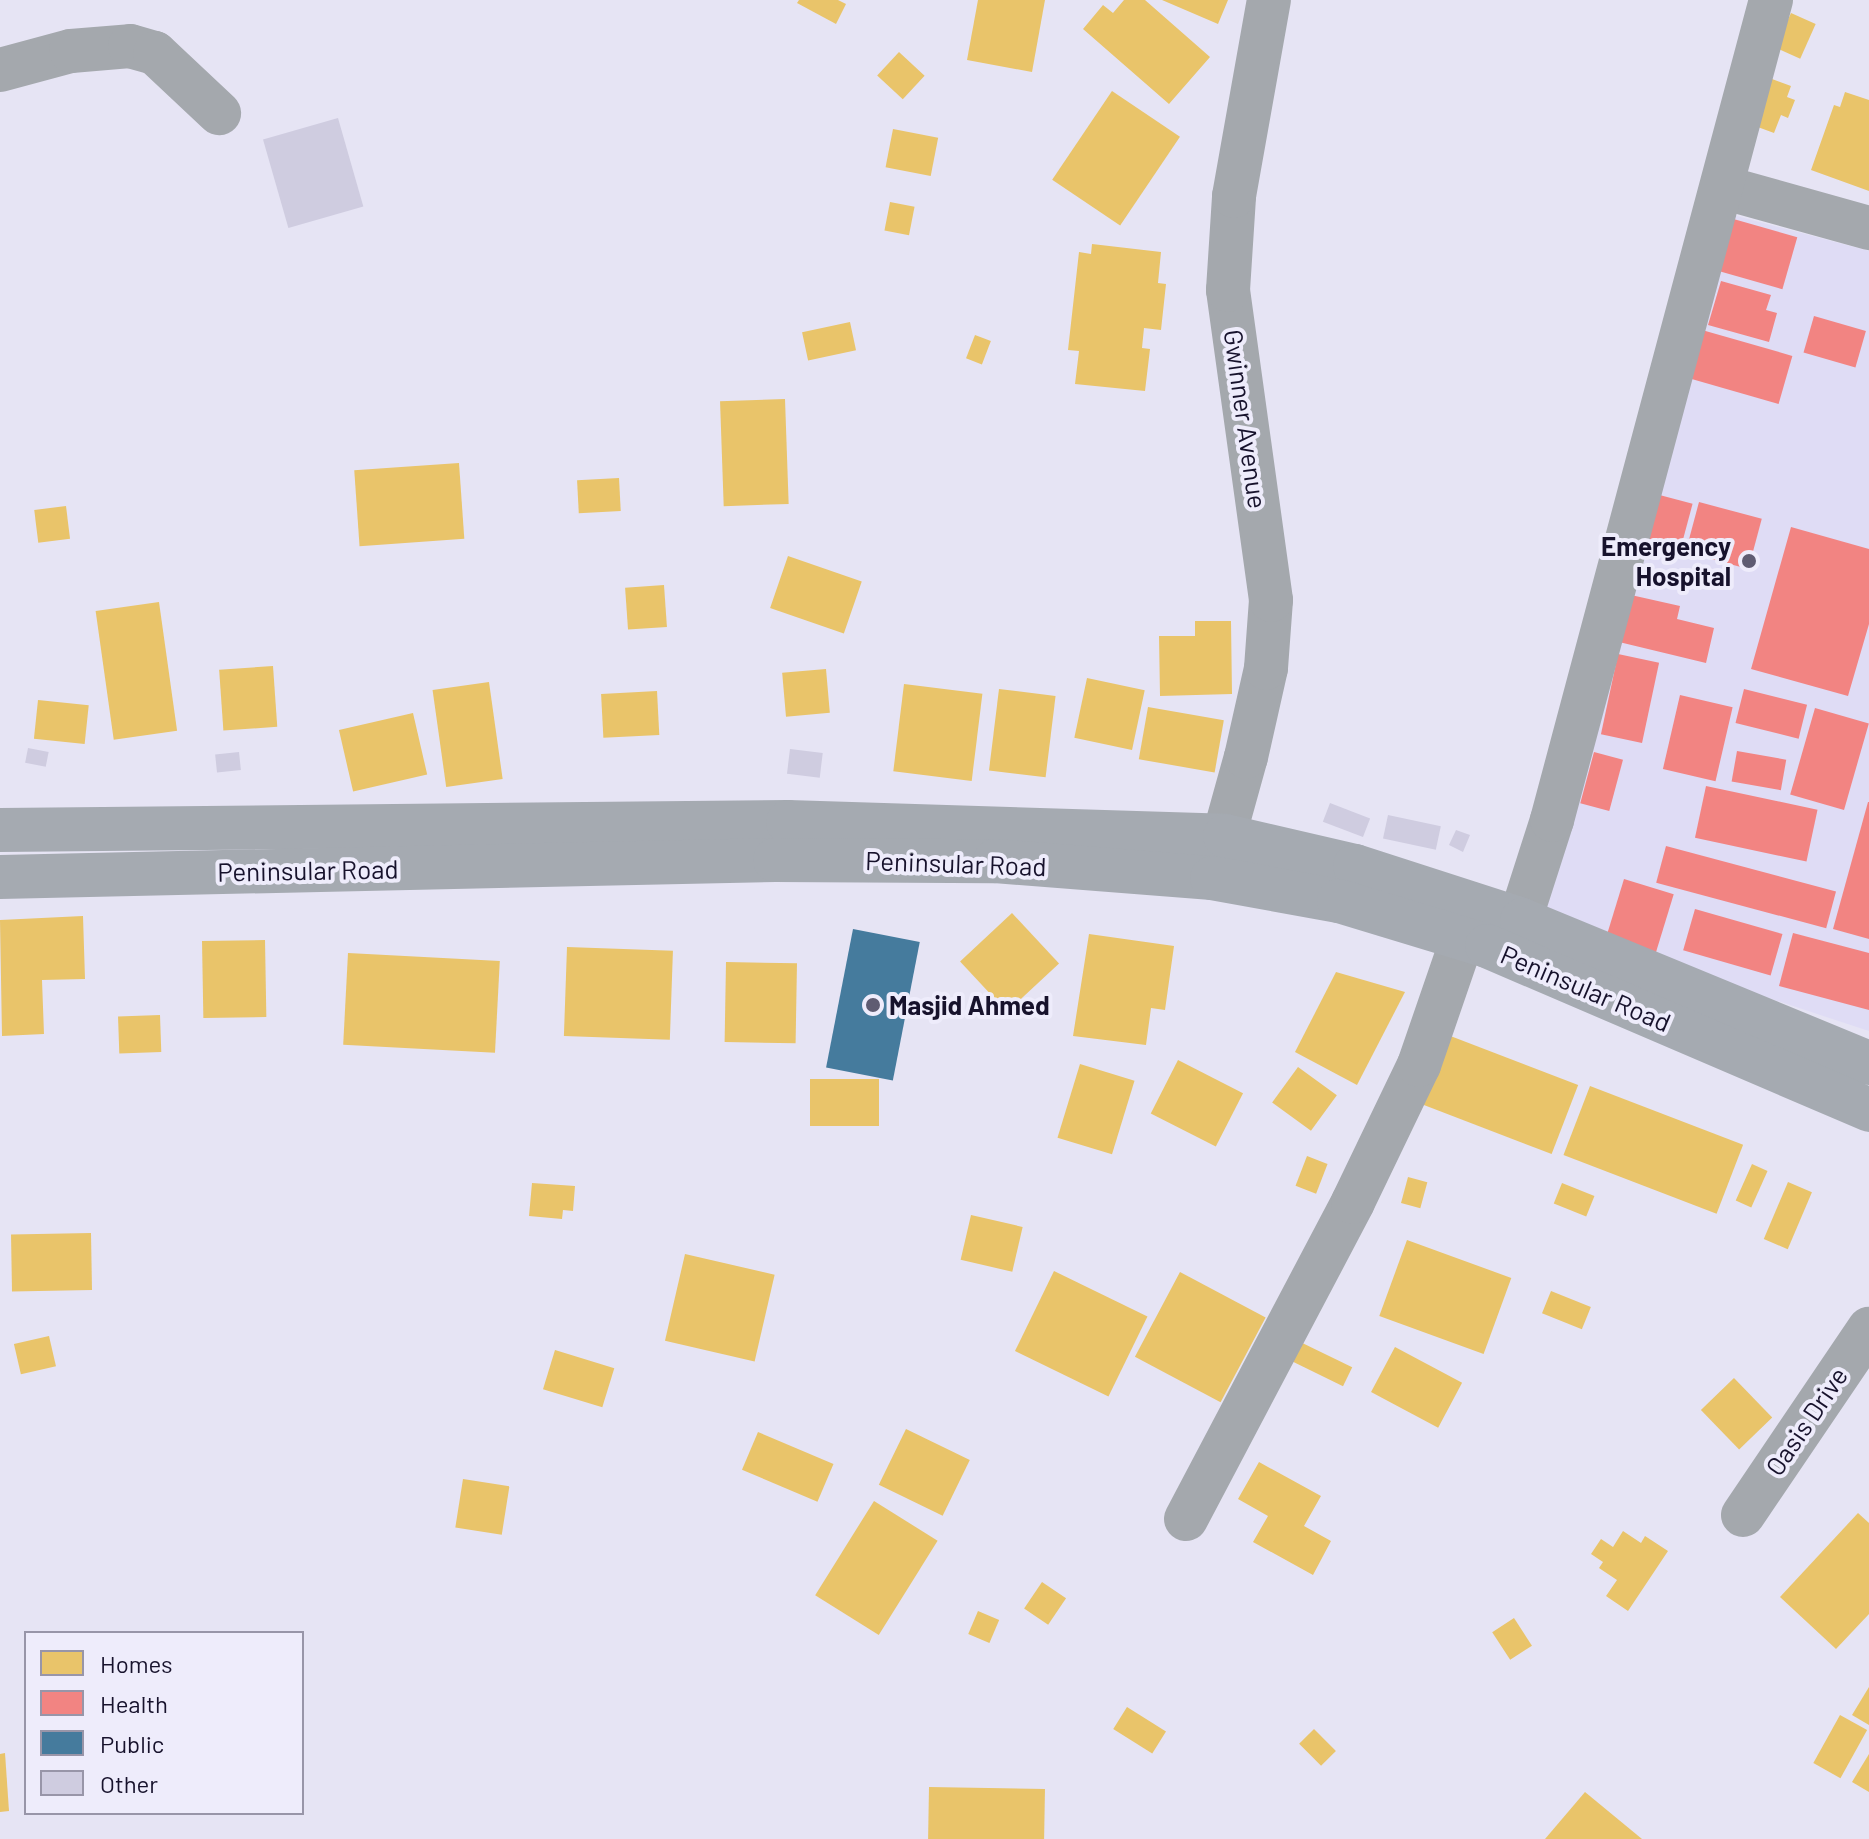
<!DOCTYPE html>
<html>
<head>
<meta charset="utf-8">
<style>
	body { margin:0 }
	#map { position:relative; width:1869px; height:1839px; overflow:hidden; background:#e6e4f4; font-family:Barlow,sans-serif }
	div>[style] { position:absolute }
	.built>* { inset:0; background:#dfdcf5 }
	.homes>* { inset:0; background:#e9c46a; transform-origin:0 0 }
	.health>* { inset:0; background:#f28482; transform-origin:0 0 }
	.public>* { inset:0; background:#457b9d; transform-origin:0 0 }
	.building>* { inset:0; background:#cfcce0; transform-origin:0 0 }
	.minor>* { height:44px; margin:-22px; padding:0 22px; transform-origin:22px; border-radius:22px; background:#a4a8ad }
	.major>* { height:44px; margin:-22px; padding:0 22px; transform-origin:22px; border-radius:22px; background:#a5aab1 }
	.dots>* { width:22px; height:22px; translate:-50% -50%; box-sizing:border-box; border:4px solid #eeecfb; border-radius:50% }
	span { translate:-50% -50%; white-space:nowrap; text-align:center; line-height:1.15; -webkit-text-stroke:8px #eeecfb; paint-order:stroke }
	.street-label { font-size:26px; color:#17122c }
	.poi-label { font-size:26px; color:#17122c; font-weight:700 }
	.right { translate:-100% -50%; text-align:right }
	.left { translate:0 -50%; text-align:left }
	.legend { position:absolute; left:24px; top:1631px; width:280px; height:184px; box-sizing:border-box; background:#eeecfb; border:2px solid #9895a8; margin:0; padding:10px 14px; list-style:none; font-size:24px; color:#17122c }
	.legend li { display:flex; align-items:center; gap:16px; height:40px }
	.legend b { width:40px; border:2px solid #9895a8 }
</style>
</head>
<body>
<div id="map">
	<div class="built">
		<i style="clip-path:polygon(1722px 212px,1869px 251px,1869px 1031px,1604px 944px,1545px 917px,1545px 884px)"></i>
	</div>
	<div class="homes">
		<i style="clip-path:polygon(799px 0,838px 0,846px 4px,836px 24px,797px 3px)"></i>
		<i style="clip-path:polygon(978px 0,1045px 0,1032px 72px,967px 60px)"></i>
		<i style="clip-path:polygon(1124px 0,1145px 0,1210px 57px,1169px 104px,1083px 29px,1103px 5px,1113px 13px)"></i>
		<i style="clip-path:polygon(1162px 0,1228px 0,1218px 24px)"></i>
		<i style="left:1791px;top:13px;width:27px;height:38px;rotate:24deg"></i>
		<i style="left:899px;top:52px;width:35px;height:32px;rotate:43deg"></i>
		<i style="clip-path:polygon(1772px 79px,1791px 86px,1787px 97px,1795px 100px,1788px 118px,1781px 115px,1774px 133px,1755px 126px)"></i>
		<i style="left:1112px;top:91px;width:82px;height:107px;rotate:34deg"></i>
		<i style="clip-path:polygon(1845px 92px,1869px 100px,1869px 191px,1811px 170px,1834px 105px,1840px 107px)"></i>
		<i style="left:893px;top:129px;width:46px;height:39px;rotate:11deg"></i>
		<i style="left:890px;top:202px;width:25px;height:29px;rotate:11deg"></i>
		<i style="clip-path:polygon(1092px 244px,1161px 252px,1158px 283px,1166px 284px,1161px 330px,1144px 328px,1142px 348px,1150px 349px,1145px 391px,1075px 384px,1079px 351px,1068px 350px,1079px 252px,1091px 254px)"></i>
		<i style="left:850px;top:322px;width:29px;height:49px;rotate:78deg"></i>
		<i style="left:975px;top:335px;width:17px;height:25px;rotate:21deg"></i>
		<i style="left:785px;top:399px;width:105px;height:65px;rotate:88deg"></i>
		<i style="left:459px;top:463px;width:76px;height:105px;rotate:86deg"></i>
		<i style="left:619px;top:478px;width:33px;height:42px;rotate:87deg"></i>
		<i style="left:66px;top:506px;width:33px;height:32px;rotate:83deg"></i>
		<i style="left:788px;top:556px;width:78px;height:55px;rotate:19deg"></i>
		<i style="left:664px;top:585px;width:42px;height:39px;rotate:86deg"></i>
		<i style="left:159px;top:602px;width:130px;height:64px;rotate:82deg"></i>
		<i style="clip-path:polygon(1195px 621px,1231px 621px,1232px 694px,1160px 696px,1159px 636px,1195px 636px)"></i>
		<i style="left:273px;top:666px;width:61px;height:54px;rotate:86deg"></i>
		<i style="left:826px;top:669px;width:44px;height:44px;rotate:85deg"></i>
		<i style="left:1087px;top:678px;width:59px;height:61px;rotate:12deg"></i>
		<i style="left:489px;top:682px;width:98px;height:57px;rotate:82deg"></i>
		<i style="left:904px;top:684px;width:79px;height:88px;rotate:7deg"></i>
		<i style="left:999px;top:689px;width:57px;height:82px;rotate:7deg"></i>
		<i style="left:657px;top:691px;width:44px;height:56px;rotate:87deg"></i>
		<i style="left:38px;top:700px;width:51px;height:39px;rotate:6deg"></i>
		<i style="left:1148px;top:707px;width:77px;height:53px;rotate:10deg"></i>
		<i style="left:413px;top:713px;width:63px;height:76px;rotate:77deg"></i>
		<i style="left:1012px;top:913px;width:69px;height:71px;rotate:47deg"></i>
		<i style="clip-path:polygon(83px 916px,85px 979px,42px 980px,44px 1034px,2px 1036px,0 920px)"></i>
		<i style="clip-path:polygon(1089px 934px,1174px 946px,1165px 1010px,1151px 1008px,1146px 1045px,1073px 1036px)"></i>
		<i style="left:265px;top:940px;width:77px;height:63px;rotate:89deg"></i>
		<i style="left:567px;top:947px;width:106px;height:89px;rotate:2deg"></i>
		<i style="left:348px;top:953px;width:152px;height:92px;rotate:3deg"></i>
		<i style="left:726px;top:962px;width:71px;height:80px;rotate:1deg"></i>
		<i style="clip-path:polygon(1336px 972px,1405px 992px,1357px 1085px,1295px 1052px)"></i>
		<i style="left:160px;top:1015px;width:37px;height:42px;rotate:88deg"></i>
		<i style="left:1440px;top:1032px;width:148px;height:74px;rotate:21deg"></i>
		<i style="left:1178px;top:1060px;width:73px;height:60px;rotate:27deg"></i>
		<i style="left:1080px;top:1064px;width:57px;height:77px;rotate:17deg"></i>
		<i style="left:1298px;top:1067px;width:48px;height:44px;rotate:36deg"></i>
		<i style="left:810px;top:1079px;width:69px;height:47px"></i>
		<i style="left:1590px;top:1086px;width:164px;height:74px;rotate:21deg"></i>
		<i style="left:1307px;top:1156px;width:22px;height:32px;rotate:21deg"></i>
		<i style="left:1752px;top:1164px;width:17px;height:40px;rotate:24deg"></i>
		<i style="left:1408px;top:1177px;width:20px;height:27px;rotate:15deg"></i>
		<i style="left:1788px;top:1182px;width:26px;height:62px;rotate:23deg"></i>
		<i style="clip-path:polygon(532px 1183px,575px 1186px,573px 1211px,563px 1210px,562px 1219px,529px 1216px)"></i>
		<i style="left:1562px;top:1183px;width:35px;height:22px;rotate:22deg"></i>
		<i style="left:971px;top:1215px;width:53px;height:46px;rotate:13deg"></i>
		<i style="left:91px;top:1233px;width:57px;height:80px;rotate:89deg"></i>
		<i style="left:1407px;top:1240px;width:111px;height:81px;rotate:20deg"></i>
		<i style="left:685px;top:1254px;width:92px;height:89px;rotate:13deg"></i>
		<i style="left:1054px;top:1271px;width:104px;height:89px;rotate:26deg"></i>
		<i style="left:1180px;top:1272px;width:97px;height:96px;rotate:28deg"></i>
		<i style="left:1551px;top:1291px;width:43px;height:24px;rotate:22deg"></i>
		<i style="left:49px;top:1336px;width:31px;height:36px;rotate:77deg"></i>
		<i style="left:1292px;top:1338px;width:67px;height:21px;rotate:26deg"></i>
		<i style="left:1395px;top:1347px;width:76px;height:51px;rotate:28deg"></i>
		<i style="left:555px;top:1350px;width:62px;height:41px;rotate:17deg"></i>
		<i style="left:1734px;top:1378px;width:55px;height:46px;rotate:46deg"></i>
		<i style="left:906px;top:1429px;width:71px;height:62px;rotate:26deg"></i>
		<i style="left:758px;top:1432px;width:82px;height:41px;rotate:23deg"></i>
		<i style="clip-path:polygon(1259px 1462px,1321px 1496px,1304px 1526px,1331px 1541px,1313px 1575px,1253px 1542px,1268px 1516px,1238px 1499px)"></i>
		<i style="left:463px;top:1479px;width:47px;height:49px;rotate:9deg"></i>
		<i style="left:874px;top:1501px;width:75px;height:111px;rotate:32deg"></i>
		<i style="clip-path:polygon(1858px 1513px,1869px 1523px,1869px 1614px,1836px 1649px,1780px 1597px)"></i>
		<i style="clip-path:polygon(1623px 1531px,1641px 1543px,1645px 1536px,1668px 1551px,1628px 1611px,1606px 1596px,1617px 1580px,1599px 1568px,1603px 1562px,1591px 1554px,1601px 1539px,1613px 1547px)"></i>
		<i style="left:1042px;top:1582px;width:29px;height:32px;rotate:34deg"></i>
		<i style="left:978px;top:1611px;width:23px;height:25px;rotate:23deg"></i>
		<i style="left:1514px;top:1618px;width:33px;height:26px;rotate:57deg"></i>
		<i style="clip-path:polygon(1869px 1687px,1869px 1725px,1852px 1715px)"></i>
		<i style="left:1127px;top:1707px;width:46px;height:26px;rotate:32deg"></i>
		<i style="left:1840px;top:1715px;width:31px;height:55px;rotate:29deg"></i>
		<i style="left:1314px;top:1729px;width:31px;height:21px;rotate:45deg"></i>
		<i style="clip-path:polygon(5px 1753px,9px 1811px,0 1812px,0 1754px)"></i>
		<i style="clip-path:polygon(1869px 1754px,1869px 1792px,1852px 1782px)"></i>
		<i style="left:929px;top:1787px;width:116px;height:52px;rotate:1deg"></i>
		<i style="clip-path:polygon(1585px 1792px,1642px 1839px,1545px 1839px)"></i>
	</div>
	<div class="health">
		<i style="left:1730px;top:218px;width:70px;height:54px;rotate:16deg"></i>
		<i style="clip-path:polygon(1721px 281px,1771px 295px,1766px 310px,1777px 313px,1769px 342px,1708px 325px)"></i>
		<i style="left:1814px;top:316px;width:54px;height:38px;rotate:16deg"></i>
		<i style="left:1702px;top:330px;width:94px;height:50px;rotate:16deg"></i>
		<i style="left:1652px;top:493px;width:42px;height:45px;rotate:15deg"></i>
		<i style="left:1699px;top:502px;width:65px;height:52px;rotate:15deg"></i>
		<i style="clip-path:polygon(1791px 527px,1869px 549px,1869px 624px,1848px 696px,1751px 669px)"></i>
		<i style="clip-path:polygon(1631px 595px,1680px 606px,1677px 619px,1714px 628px,1706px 663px,1619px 642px)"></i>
		<i style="left:1618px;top:654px;width:42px;height:82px;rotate:12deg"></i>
		<i style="left:1744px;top:689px;width:65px;height:35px;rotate:14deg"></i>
		<i style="left:1680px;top:695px;width:54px;height:76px;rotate:13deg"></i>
		<i style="left:1815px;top:708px;width:56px;height:90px;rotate:16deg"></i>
		<i style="left:1737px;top:751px;width:50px;height:31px;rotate:10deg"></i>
		<i style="left:1594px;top:752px;width:30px;height:53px;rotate:15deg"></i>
		<i style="left:1706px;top:786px;width:114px;height:53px;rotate:12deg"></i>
		<i style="clip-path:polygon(1868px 802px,1869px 802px,1869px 939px,1833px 929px)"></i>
		<i style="left:1666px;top:846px;width:176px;height:38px;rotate:15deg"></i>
		<i style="left:1624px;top:879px;width:52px;height:67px;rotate:17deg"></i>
		<i style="left:1695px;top:909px;width:91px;height:43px;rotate:16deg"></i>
		<i style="clip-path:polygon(1793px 933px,1869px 953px,1869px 1010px,1779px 986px)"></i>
	</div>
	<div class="public">
		<i style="left:853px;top:929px;width:68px;height:141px;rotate:11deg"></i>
	</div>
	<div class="building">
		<i style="left:338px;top:118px;width:92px;height:78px;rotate:74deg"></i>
		<i style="left:28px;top:748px;width:21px;height:15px;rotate:11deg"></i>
		<i style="left:790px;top:749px;width:33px;height:25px;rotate:7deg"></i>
		<i style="left:239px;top:752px;width:18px;height:24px;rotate:84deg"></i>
		<i style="left:1330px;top:803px;width:43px;height:20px;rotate:21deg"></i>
		<i style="left:1388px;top:815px;width:54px;height:24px;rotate:12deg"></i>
		<i style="clip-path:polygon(1456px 830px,1470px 835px,1463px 852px,1449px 845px)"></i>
	</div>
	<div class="minor">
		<i style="left:0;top:70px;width:73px;rotate:-15deg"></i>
		<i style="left:71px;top:51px;width:59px;rotate:-4.8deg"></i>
		<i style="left:130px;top:46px;width:26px;rotate:16deg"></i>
		<i style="left:155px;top:53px;width:88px;rotate:43.2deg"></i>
		<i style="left:1722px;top:187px;width:153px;rotate:15.6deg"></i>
		<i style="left:1214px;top:872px;width:119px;rotate:-74.5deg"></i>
		<i style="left:1246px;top:757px;width:91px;rotate:-77.3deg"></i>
		<i style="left:1266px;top:668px;width:68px;rotate:-85.8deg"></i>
		<i style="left:1271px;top:600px;width:313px;rotate:-97.9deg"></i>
		<i style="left:1228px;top:290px;width:94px;rotate:-86.3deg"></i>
		<i style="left:1234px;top:196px;width:199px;rotate:-79.9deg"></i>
		<i style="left:1509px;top:954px;width:141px;rotate:-72.2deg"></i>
		<i style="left:1552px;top:820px;width:849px;rotate:-75.05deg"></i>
		<i style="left:1743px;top:1515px;width:225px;rotate:-55.9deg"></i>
		<i style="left:1186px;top:1519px;width:358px;rotate:-62.2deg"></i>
		<i style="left:1353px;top:1202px;width:152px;rotate:-64.3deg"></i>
		<i style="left:1419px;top:1065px;width:132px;rotate:-71deg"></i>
	</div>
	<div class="major">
		<i style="left:0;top:830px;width:788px;rotate:-0.58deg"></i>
		<i style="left:788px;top:822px;width:437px;rotate:1.8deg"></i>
		<i style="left:1225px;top:836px;width:133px;rotate:13deg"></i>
		<i style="left:1355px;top:866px;width:176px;rotate:17.9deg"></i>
		<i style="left:1522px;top:920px;width:375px;rotate:22.4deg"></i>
		<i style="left:0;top:877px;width:775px;rotate:-1.26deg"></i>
		<i style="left:775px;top:860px;width:220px;rotate:0.3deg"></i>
		<i style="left:995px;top:861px;width:218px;rotate:4.5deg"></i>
		<i style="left:1212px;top:878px;width:129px;rotate:10.3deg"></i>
		<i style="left:1339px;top:901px;width:155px;rotate:16.9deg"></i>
		<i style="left:1487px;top:946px;width:416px;rotate:23.2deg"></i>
	</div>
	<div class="dots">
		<i style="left:1749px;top:561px;background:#5f5c72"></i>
		<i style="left:873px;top:1005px;background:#5f5c72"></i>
	</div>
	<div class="street-label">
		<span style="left:1246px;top:419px;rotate:82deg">Gwinner Avenue</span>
		<span style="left:956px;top:863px;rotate:2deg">Peninsular Road</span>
		<span style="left:308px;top:870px;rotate:-1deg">Peninsular Road</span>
		<span style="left:1586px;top:988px;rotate:23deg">Peninsular Road</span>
		<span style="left:1806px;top:1421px;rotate:-56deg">Oasis Drive</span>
	</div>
	<div class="poi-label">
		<span class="right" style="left:1731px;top:561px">Emergency<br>Hospital</span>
		<span class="left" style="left:889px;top:1005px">Masjid Ahmed</span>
	</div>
	<ul class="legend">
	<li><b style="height:22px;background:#e9c46a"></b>Homes</li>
	<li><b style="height:22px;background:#f28482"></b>Health</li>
	<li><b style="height:22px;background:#457b9d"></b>Public</li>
	<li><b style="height:22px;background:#cfcce0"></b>Other</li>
	</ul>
</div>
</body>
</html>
